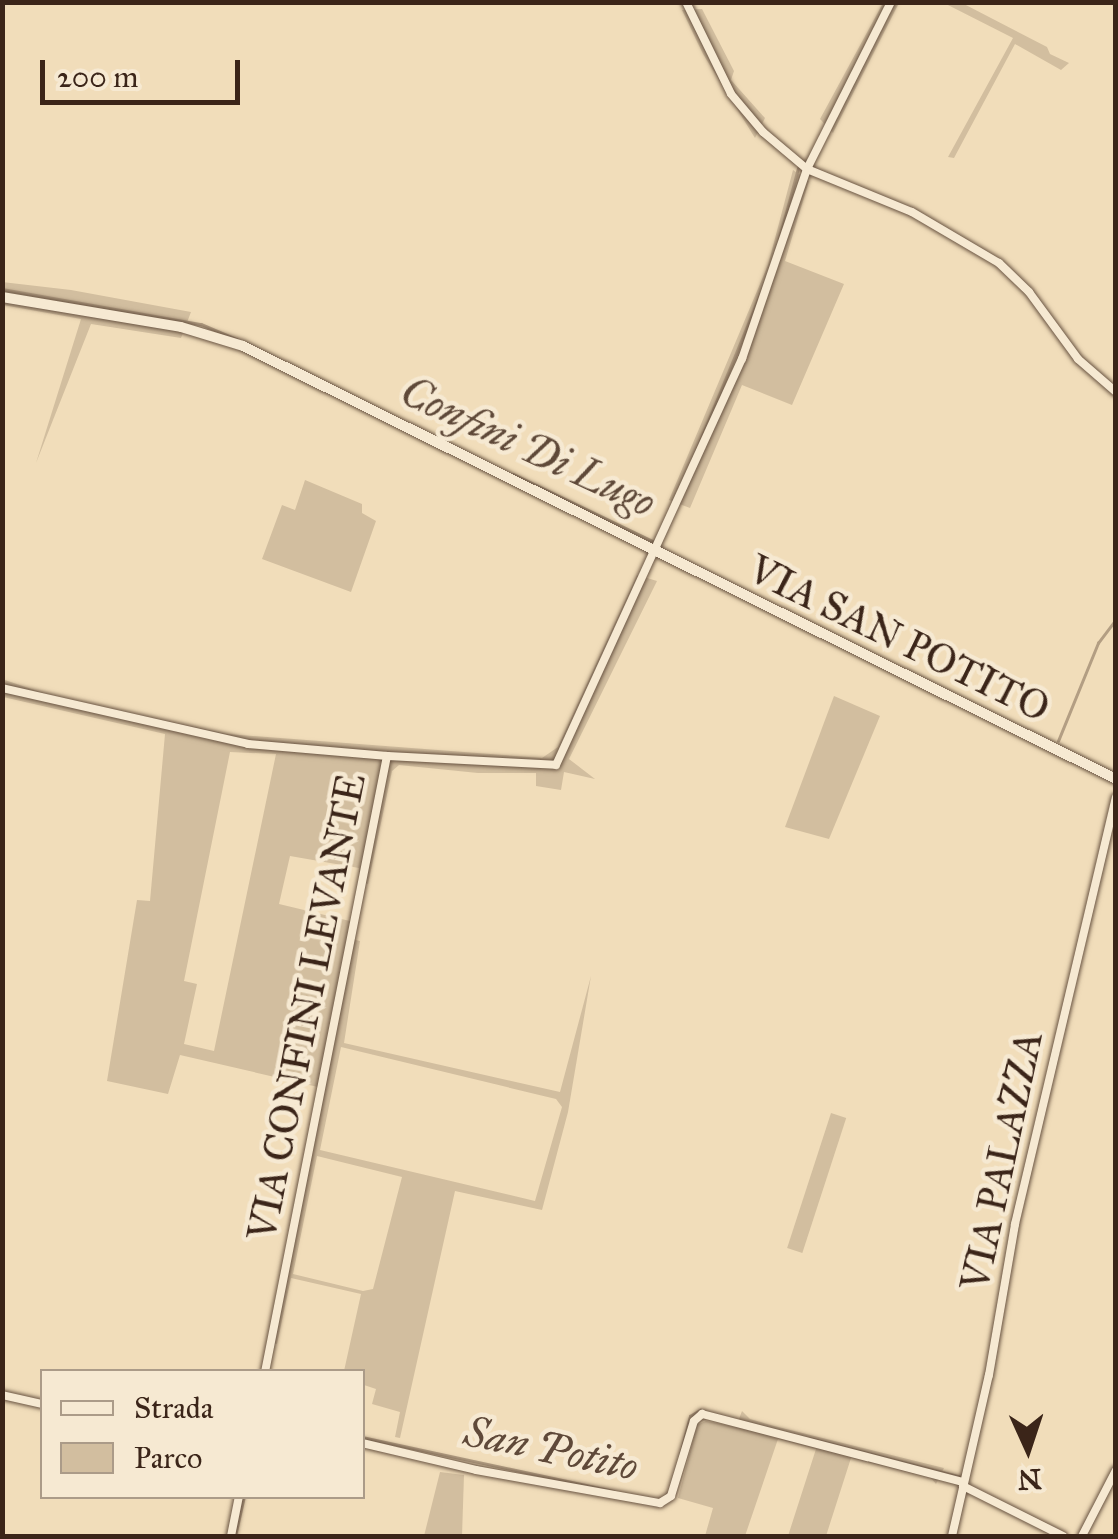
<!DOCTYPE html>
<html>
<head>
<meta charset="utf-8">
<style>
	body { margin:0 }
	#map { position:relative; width:1118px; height:1539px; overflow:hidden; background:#f1ddba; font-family:"IM FELL Great Primer",serif }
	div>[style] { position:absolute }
	.green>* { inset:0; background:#d2be9f; transform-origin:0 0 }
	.stream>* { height:2.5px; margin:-1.25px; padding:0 1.25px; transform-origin:1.25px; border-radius:1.25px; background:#b39e83 }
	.roads { filter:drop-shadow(0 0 2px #685341) drop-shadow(0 0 2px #685341) }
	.street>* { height:8px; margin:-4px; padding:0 4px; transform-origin:4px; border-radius:4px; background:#f6e9d2 }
	.secondary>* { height:10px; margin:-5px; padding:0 5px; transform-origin:5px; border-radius:5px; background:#f6e9d2 }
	span { translate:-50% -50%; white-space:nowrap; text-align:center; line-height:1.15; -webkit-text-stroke:9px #f6e9d2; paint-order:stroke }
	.street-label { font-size:40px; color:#3b2519 }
	.water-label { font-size:42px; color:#5f4939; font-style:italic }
	.frame { position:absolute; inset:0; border:5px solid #3b2519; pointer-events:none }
	.legend { position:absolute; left:40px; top:1369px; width:325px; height:130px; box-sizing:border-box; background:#f6e9d2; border:2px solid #ab9b88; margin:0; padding:12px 18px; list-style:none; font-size:30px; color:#3b2519 }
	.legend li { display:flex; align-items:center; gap:20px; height:50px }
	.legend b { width:50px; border:2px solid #ab9b88 }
	.north { position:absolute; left:978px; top:1399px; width:100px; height:100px; -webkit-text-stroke:8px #f6e9d2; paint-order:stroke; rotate:177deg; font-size:28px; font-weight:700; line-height:40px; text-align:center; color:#3b2519 }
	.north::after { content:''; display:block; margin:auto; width:35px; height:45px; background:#3b2519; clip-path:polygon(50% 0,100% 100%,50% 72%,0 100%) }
	.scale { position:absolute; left:40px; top:60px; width:200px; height:45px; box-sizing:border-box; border:5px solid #3b2519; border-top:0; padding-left:12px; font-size:30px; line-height:35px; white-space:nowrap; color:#3b2519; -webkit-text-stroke:8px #f6e9d2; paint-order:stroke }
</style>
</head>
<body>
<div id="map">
	<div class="green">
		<i style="clip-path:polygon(883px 3px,899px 3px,833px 133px,820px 119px)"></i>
		<i style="clip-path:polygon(944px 3px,962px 3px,1047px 47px,1050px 54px,1069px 63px,1061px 70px,1015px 44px,954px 158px,948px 157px,1013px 38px)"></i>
		<i style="clip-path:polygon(702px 9px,734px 71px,731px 80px,765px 118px,755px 138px,703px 54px,682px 10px)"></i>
		<i style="clip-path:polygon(793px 170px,809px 181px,785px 261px,844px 284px,792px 405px,742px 385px,690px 508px,669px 500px,768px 265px)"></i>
		<i style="clip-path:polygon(2px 282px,71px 290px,191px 312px,181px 338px,91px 324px,36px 463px,81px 319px,3px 305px)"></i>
		<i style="clip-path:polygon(305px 480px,362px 504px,362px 513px,376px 521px,351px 592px,262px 559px,282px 505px,295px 510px)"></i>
		<i style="clip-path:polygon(evenodd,637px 575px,657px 581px,569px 759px,595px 779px,564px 772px,561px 790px,536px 786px,536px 773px,478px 773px,399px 765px,392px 771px,368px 884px,359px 881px,359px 868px,290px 856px,279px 904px,350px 921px,347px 938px,360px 941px,344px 1043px,560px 1092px,591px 976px,568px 1112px,542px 1210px,455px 1191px,400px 1438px,395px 1437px,400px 1412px,372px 1404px,376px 1389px,364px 1385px,362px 1372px,344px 1371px,361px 1294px,291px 1278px,277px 1344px,267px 1342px,318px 1087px,180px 1055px,168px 1094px,107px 1081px,137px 900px,150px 901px,165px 734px,3px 697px,2px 679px,55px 697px,227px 734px,542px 758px,558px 747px,637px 575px,230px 752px,276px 754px,214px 1051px,184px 1044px,197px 984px,184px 981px,230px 752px,637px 575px,341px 1047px,556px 1099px,562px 1107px,535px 1201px,320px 1150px,341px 1047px,637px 575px,317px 1156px,402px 1177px,373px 1289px,363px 1291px,293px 1274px,317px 1156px)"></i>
		<i style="clip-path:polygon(834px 696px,880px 716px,829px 839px,785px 827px)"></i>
		<i style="left:831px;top:1113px;width:16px;height:142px;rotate:18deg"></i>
		<i style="clip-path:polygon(742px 1411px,750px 1419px,774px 1426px,944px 1468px,936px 1484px,931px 1478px,851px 1458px,826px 1536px,788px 1536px,816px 1449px,778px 1439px,745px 1536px,705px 1536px,713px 1508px,678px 1498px,697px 1425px,706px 1421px,736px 1427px)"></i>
		<i style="clip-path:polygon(440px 1472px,464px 1475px,462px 1536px,424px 1536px)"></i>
	</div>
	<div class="stream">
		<i style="left:779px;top:239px;width:73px;rotate:-75deg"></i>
		<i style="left:2px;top:289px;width:202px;rotate:10deg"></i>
		<i style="left:201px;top:324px;width:39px;rotate:23deg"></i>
		<i style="left:693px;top:458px;width:182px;rotate:-67.7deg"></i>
		<i style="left:513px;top:474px;width:157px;rotate:25.6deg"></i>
		<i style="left:1058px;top:741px;width:106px;rotate:-67.8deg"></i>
		<i style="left:1098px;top:643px;width:30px;rotate:-53deg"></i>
		<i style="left:362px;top:1437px;width:257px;rotate:12.1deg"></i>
		<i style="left:809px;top:1438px;width:154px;rotate:14.3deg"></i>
		<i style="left:680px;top:1455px;width:40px;rotate:-75.6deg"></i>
		<i style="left:690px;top:1416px;width:12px;rotate:-31deg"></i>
		<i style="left:235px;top:1536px;width:41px;rotate:-77.3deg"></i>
	</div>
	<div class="roads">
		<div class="street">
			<i style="left:686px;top:2px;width:102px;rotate:63.9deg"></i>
			<i style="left:731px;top:94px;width:50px;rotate:49.9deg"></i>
			<i style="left:763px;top:132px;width:57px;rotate:40.1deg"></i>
			<i style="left:807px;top:169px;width:113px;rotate:22.3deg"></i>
			<i style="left:912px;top:212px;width:101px;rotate:30.4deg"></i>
			<i style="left:999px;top:263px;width:42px;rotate:44deg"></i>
			<i style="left:1029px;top:292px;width:83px;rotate:53.8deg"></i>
			<i style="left:1078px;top:359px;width:50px;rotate:41deg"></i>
			<i style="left:2px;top:688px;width:252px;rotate:12.8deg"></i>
			<i style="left:248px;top:744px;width:140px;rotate:4.9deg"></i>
			<i style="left:265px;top:1372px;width:628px;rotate:-78.8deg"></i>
			<i style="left:387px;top:756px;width:169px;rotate:3deg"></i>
			<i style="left:556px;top:765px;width:447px;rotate:-65.4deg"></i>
			<i style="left:742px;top:359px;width:201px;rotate:-71.1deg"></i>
			<i style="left:807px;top:169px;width:187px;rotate:-63.3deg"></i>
			<i style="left:2px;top:1395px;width:41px;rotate:12.7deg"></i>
			<i style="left:362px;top:1443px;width:117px;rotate:13.3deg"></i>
			<i style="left:476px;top:1470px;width:187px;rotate:10.2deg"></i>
			<i style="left:660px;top:1503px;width:13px;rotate:-32deg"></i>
			<i style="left:671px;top:1496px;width:78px;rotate:-73deg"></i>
			<i style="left:694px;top:1421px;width:11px;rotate:-41deg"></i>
			<i style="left:702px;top:1414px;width:270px;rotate:14.6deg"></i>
			<i style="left:963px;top:1486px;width:112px;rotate:26.6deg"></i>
			<i style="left:231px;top:1536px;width:41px;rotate:-78.7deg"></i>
			<i style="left:952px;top:1536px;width:165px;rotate:-77.1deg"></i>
			<i style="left:989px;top:1375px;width:153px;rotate:-80.2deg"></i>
			<i style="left:1015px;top:1224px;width:438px;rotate:-76.7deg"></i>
			<i style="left:1082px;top:1536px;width:74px;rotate:-62.7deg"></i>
		</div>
		<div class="secondary">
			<i style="left:2px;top:297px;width:181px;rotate:9.5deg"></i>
			<i style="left:181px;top:327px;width:65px;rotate:17deg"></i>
			<i style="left:243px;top:346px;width:974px;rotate:26.38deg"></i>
		</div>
	</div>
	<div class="street-label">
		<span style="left:899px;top:639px;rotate:26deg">VIA SAN POTITO</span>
		<span style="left:307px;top:1007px;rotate:-79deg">VIA CONFINI LEVANTE</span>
		<span style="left:1002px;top:1161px;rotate:-78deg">VIA PALAZZA</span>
	</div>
	<div class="water-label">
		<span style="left:528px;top:447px;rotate:25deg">Confini Di Lugo</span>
		<span style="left:551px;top:1449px;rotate:12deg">San Potito</span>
	</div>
	<div class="frame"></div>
	<ul class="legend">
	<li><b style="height:12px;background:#f6e9d2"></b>Strada</li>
	<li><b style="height:28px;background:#d2be9f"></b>Parco</li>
	</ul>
	<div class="north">N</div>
	<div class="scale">200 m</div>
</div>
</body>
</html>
